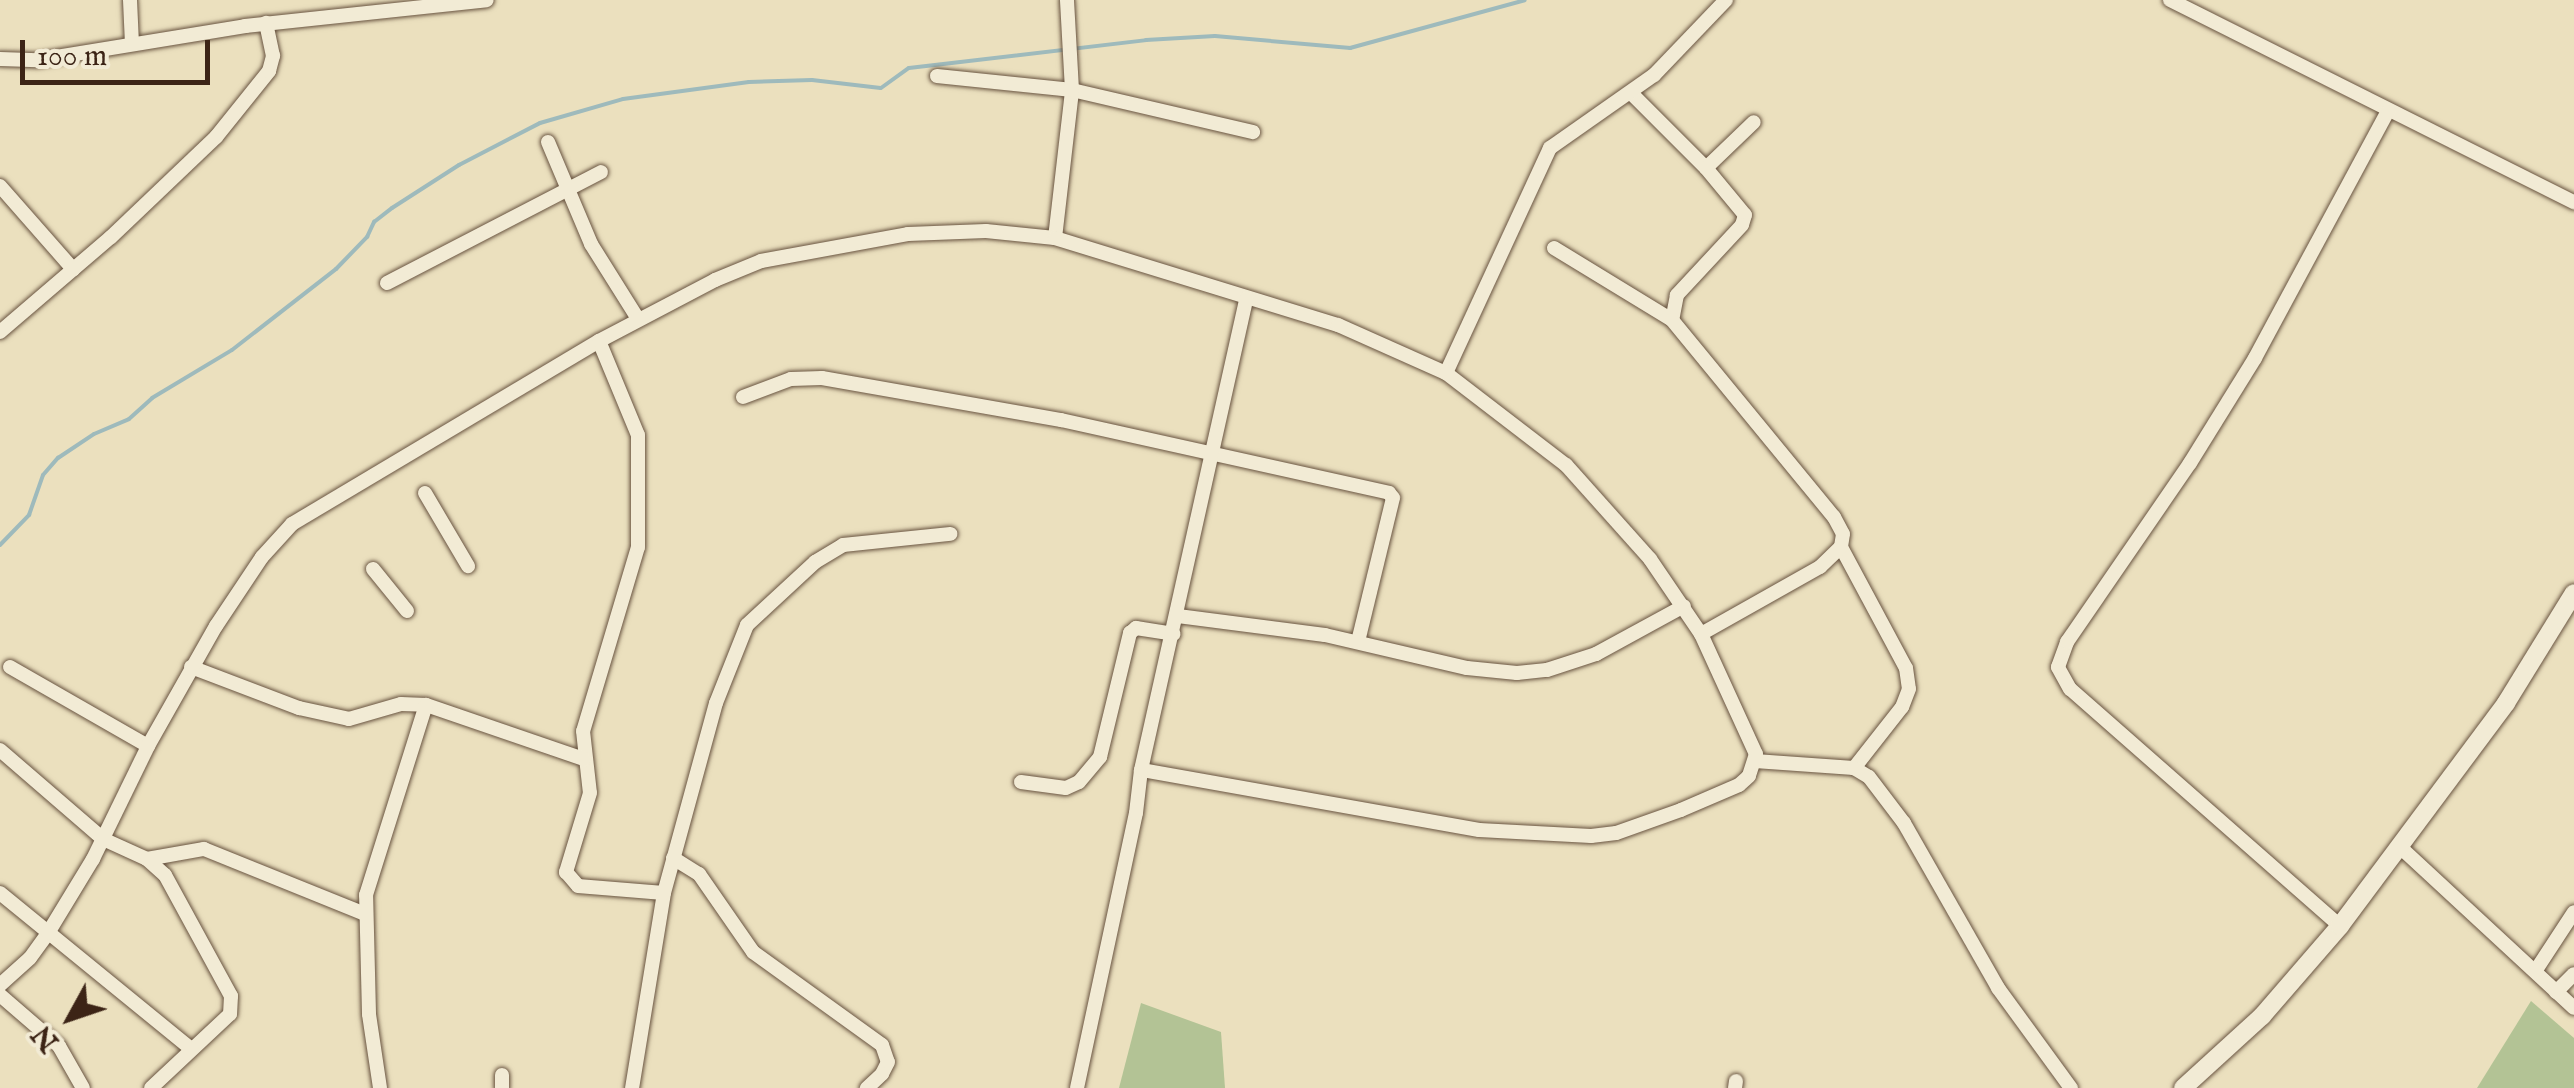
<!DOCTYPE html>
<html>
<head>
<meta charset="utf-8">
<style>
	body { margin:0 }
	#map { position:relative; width:2574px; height:1088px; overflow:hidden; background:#ebe0be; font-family:"IM FELL English",serif }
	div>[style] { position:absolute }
	.green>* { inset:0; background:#b3c395 }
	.stream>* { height:4px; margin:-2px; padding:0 2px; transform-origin:2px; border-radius:2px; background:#9ebabc }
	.roads { filter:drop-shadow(0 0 2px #685340) drop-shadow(0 0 2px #685340) }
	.minor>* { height:14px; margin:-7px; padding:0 7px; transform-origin:7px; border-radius:7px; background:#f2ebd5 }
	.tertiary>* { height:18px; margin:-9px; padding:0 9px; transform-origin:9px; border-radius:9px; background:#f2ebd5 }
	span { translate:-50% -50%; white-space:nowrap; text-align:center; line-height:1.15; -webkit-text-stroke:8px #f2ebd5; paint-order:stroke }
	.north { position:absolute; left:20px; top:968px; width:100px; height:100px; -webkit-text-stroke:8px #f2ebd5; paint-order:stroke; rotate:230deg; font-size:28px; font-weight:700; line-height:40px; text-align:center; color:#3c2416 }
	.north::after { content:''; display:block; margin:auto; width:35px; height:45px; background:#3c2416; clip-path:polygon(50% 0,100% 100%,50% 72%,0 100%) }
	.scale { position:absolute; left:20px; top:40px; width:190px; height:45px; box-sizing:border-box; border:5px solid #3c2416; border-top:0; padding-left:12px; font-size:30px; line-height:35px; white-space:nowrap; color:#3c2416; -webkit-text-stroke:8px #f2ebd5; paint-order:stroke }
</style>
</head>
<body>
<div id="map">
	<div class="green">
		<i style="clip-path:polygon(2531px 1001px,2574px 1038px,2574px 1088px,2477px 1088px)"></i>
		<i style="clip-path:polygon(1141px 1003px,1221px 1032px,1225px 1088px,1119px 1088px)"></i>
	</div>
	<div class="stream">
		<i style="left:0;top:545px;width:42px;rotate:-46deg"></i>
		<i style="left:29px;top:515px;width:42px;rotate:-70.7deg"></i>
		<i style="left:43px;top:475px;width:23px;rotate:-49deg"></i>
		<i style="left:58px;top:458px;width:43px;rotate:-33.7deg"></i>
		<i style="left:94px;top:434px;width:38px;rotate:-23deg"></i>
		<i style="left:129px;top:419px;width:31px;rotate:-42deg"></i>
		<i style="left:152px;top:398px;width:93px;rotate:-31deg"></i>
		<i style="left:232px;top:350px;width:132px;rotate:-37.9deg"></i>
		<i style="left:336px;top:269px;width:45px;rotate:-45.9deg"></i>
		<i style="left:367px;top:237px;width:17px;rotate:-65deg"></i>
		<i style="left:374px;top:222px;width:23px;rotate:-38deg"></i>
		<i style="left:392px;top:208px;width:80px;rotate:-32.7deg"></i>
		<i style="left:459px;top:165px;width:91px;rotate:-27.4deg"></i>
		<i style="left:540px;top:123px;width:86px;rotate:-16.1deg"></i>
		<i style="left:623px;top:99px;width:127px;rotate:-7.7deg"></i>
		<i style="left:749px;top:82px;width:63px;rotate:-1.8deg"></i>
		<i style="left:812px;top:80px;width:69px;rotate:6.6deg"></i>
		<i style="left:881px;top:88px;width:34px;rotate:-36deg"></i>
		<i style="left:909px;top:68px;width:239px;rotate:-6.7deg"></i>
		<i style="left:1146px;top:40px;width:69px;rotate:-3.3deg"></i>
		<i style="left:1215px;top:36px;width:136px;rotate:5.1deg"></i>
		<i style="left:1350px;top:48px;width:181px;rotate:-15.3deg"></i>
	</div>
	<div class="roads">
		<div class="minor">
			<i style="left:130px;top:0;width:44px;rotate:87.4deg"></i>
			<i style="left:2170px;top:0;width:452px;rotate:26.6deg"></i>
			<i style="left:0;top:59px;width:38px;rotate:2deg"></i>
			<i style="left:38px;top:60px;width:210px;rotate:-9.3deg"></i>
			<i style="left:245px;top:26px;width:243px;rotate:-6.1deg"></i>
			<i style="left:937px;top:76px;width:136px;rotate:5.9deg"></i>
			<i style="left:1072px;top:90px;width:186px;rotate:13.1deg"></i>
			<i style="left:1631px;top:93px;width:106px;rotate:45deg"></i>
			<i style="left:1706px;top:168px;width:61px;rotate:50.3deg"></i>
			<i style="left:1745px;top:215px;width:10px;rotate:107deg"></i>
			<i style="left:1742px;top:225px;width:96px;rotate:132.9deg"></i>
			<i style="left:1677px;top:295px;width:25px;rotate:101deg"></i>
			<i style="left:548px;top:142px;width:111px;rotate:67.1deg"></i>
			<i style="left:591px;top:244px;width:89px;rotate:57.9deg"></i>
			<i style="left:1706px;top:168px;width:66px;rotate:-43.8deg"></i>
			<i style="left:0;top:186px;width:111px;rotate:48.7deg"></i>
			<i style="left:1055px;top:238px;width:149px;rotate:-83.4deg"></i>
			<i style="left:1072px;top:90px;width:90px;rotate:-93.2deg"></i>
			<i style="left:1554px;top:248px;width:138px;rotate:31.4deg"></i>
			<i style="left:1672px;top:320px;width:255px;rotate:50.6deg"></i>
			<i style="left:1834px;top:517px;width:19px;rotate:62deg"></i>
			<i style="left:1843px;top:534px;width:13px;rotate:99deg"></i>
			<i style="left:1841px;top:547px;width:137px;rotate:61.8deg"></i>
			<i style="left:1906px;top:668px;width:21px;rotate:82deg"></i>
			<i style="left:1909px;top:689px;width:19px;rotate:111deg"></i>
			<i style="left:1902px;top:707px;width:78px;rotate:128.2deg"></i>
			<i style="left:387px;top:283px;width:241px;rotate:-27.4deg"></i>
			<i style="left:0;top:332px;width:146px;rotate:-40.6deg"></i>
			<i style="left:111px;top:237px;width:145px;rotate:-43.6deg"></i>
			<i style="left:216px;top:137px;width:85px;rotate:-51.2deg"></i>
			<i style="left:269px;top:71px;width:16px;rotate:-75deg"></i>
			<i style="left:273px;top:56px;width:34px;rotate:-102deg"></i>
			<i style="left:599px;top:341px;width:102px;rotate:67.5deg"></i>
			<i style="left:638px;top:435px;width:112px;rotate:90deg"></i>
			<i style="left:638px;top:547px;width:192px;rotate:106.6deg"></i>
			<i style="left:583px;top:731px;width:62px;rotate:83.6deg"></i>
			<i style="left:590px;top:793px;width:83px;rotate:106.9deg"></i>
			<i style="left:566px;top:872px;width:18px;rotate:49deg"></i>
			<i style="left:578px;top:886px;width:86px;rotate:4.7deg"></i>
			<i style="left:664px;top:893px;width:198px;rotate:99.3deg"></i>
			<i style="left:1446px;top:373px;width:248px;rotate:-65.2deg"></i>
			<i style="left:1550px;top:148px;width:127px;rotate:-35.1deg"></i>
			<i style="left:1654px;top:75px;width:104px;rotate:-46.2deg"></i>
			<i style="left:743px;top:397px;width:51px;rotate:-20.6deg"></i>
			<i style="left:791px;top:379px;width:31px;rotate:-2deg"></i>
			<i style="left:822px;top:378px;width:243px;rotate:10deg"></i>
			<i style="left:1061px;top:420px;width:336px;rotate:12.5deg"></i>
			<i style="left:1389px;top:493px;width:6px;rotate:51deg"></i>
			<i style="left:1393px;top:498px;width:148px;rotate:103.7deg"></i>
			<i style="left:425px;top:493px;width:85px;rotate:59.5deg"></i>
			<i style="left:373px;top:569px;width:54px;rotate:51deg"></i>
			<i style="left:1178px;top:616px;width:148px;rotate:7.4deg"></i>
			<i style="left:1325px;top:635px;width:146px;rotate:13.1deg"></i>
			<i style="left:1467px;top:668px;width:50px;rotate:5.7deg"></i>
			<i style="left:1517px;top:673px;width:30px;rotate:-6deg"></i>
			<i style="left:1547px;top:670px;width:52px;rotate:-18.1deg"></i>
			<i style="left:1596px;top:654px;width:100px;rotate:-28.6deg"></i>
			<i style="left:1701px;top:634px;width:137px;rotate:-29.4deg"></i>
			<i style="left:1820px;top:567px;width:29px;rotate:-44deg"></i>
			<i style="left:10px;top:667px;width:159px;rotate:29.8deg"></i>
			<i style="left:191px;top:667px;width:116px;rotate:20.8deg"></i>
			<i style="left:299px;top:708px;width:51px;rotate:12.4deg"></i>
			<i style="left:349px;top:719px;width:54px;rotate:-16.1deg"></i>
			<i style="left:401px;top:704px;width:25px;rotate:2deg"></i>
			<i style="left:426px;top:705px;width:167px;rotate:18.9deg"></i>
			<i style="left:0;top:750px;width:136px;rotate:40.8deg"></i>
			<i style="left:103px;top:839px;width:48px;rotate:24.4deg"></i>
			<i style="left:147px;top:859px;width:24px;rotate:42deg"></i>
			<i style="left:165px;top:875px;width:138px;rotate:61.4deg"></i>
			<i style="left:231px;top:996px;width:18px;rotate:93deg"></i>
			<i style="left:230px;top:1014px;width:108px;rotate:136.9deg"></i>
			<i style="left:1755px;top:761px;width:99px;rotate:4deg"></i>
			<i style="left:1854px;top:768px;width:17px;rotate:31deg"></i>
			<i style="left:1869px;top:777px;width:58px;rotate:52.7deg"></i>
			<i style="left:1904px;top:823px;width:190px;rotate:60.3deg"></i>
			<i style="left:1998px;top:988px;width:124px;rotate:53.9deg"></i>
			<i style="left:1021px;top:782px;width:45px;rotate:7.6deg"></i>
			<i style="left:1066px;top:788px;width:14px;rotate:-25deg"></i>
			<i style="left:1079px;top:782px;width:33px;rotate:-50deg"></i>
			<i style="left:1100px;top:757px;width:128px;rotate:-76.4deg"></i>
			<i style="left:1130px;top:633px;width:8px;rotate:-40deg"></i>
			<i style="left:1136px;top:628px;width:38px;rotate:9deg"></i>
			<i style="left:2399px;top:846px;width:238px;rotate:42.8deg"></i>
			<i style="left:673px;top:858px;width:31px;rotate:32deg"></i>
			<i style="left:699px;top:874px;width:95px;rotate:55.3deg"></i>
			<i style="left:753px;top:952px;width:159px;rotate:35.8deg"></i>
			<i style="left:882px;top:1045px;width:18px;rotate:71deg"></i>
			<i style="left:888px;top:1062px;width:13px;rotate:117deg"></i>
			<i style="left:882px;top:1074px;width:21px;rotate:137deg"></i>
			<i style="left:147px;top:859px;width:58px;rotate:-10deg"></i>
			<i style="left:204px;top:849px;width:174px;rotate:22deg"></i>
			<i style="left:0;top:893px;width:247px;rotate:39.2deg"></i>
			<i style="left:664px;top:893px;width:197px;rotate:-74.7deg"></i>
			<i style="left:716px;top:703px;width:84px;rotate:-68.3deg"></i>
			<i style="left:747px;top:625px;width:93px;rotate:-42.8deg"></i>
			<i style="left:815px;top:562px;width:33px;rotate:-31deg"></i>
			<i style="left:843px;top:545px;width:108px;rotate:-5.9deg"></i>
			<i style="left:2340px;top:926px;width:359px;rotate:-138.7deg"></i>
			<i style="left:2070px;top:689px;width:25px;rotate:-119deg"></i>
			<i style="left:2058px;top:667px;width:27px;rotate:-70deg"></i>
			<i style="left:2067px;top:642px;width:217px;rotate:-55.5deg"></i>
			<i style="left:2190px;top:463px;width:123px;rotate:-58.2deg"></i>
			<i style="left:2255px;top:358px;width:281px;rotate:-61.7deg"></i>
			<i style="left:2536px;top:970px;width:69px;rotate:-56.8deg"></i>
			<i style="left:0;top:985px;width:40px;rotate:-42deg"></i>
			<i style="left:30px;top:958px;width:31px;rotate:-54deg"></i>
			<i style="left:48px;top:933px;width:87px;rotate:-58.7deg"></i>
			<i style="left:93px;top:859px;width:126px;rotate:-64deg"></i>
			<i style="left:148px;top:746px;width:138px;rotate:-60.5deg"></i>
			<i style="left:216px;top:626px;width:83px;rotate:-56.3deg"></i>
			<i style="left:262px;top:557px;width:45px;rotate:-47.7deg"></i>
			<i style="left:292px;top:524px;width:357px;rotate:-30.8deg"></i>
			<i style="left:599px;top:341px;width:131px;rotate:-27.7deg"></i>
			<i style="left:715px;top:280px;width:50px;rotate:-22.4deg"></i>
			<i style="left:761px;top:261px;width:149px;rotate:-10.4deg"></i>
			<i style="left:908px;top:234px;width:78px;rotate:-2.2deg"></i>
			<i style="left:986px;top:231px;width:69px;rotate:5.8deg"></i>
			<i style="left:1055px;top:238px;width:296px;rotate:17.1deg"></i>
			<i style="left:1338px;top:325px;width:118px;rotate:24deg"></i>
			<i style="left:1446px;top:373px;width:151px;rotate:37.5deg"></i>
			<i style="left:1566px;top:465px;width:126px;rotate:48.2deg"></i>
			<i style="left:1650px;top:559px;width:91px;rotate:55.8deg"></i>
			<i style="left:1701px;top:634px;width:132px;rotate:65.4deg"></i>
			<i style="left:1756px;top:754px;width:23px;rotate:108deg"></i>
			<i style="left:1749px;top:776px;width:13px;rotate:138deg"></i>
			<i style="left:1739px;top:785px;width:63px;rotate:156.7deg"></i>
			<i style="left:1681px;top:810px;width:69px;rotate:160.5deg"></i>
			<i style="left:1616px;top:833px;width:25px;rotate:173deg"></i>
			<i style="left:1591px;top:836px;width:112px;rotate:-176.9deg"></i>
			<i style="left:1479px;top:830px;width:343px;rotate:-169.9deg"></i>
			<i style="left:2556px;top:992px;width:25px;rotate:-45deg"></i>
			<i style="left:0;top:995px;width:78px;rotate:40.8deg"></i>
			<i style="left:59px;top:1046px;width:48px;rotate:60.3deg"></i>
			<i style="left:502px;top:1075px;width:13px;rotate:90deg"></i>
			<i style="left:380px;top:1088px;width:75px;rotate:-98.5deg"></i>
			<i style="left:369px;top:1014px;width:119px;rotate:-91.4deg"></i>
			<i style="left:366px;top:895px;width:199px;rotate:-72.5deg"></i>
			<i style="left:1077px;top:1088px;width:281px;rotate:-77.9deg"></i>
			<i style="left:1136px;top:813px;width:43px;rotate:-83.4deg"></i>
			<i style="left:1141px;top:770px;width:483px;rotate:-77.4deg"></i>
			<i style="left:1735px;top:1088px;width:7px;rotate:-82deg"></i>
		</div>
		<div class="tertiary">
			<i style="left:2183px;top:1088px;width:107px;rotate:-42.3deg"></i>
			<i style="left:2262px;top:1016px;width:119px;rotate:-49.1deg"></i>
			<i style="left:2340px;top:926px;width:278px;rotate:-53.3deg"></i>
			<i style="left:2506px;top:703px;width:129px;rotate:-58.3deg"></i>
		</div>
	</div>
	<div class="north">N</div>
	<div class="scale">100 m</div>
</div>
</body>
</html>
